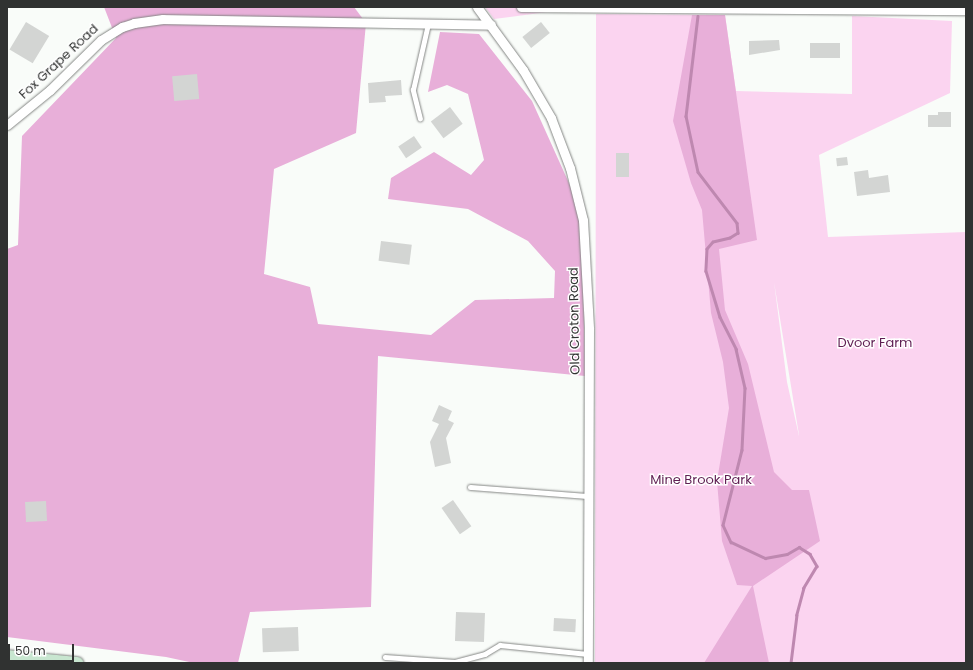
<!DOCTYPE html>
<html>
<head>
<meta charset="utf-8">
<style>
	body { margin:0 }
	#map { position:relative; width:973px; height:670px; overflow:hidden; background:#f9fcf9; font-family:Poppins,sans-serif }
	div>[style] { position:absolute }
	.green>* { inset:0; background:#fbd4f0 }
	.forest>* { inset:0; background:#e8afd9 }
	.stream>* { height:2.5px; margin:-1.25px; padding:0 1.25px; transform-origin:1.25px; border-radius:1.25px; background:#be88b0 }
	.building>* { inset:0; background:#d3d5d3; transform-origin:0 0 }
	.roads { filter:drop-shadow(0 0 1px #848684) drop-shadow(0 0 1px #848684) }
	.service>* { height:4.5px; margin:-2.25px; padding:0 2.25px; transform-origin:2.25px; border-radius:2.25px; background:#fff }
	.minor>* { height:9px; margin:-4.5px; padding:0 4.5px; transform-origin:4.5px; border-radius:4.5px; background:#fff }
	.secondary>* { height:13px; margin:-6.5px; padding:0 6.5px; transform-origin:6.5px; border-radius:6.5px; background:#c8e6d0 }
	span { translate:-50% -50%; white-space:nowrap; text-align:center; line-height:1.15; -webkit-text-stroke:3px #fff; paint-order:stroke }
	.street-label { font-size:13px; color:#303231 }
	.park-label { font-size:13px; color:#5f1f53 }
	.frame { position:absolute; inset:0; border:8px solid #303231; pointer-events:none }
	.scale { position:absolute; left:8px; top:644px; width:66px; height:18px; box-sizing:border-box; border:2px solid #303231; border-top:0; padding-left:5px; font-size:12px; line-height:14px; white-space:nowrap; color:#303231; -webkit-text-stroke:3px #fff; paint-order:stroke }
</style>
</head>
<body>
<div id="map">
	<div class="green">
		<i style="clip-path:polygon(485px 7px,585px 7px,494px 19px)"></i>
		<i style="clip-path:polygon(evenodd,596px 14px,725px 15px,736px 91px,852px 94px,852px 16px,952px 21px,950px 93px,819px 155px,828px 237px,966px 232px,966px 663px,595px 663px,596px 14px,774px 282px,799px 435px,799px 436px,787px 382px,774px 282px)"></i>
	</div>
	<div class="forest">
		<i style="clip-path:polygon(104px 7px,354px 7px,366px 23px,356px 133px,274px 169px,264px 274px,310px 287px,318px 324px,431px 335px,475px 300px,554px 298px,555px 271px,528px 241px,468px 209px,388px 199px,391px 178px,434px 152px,471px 175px,484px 160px,468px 94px,447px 85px,428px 92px,440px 32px,479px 34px,532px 101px,582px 212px,585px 376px,378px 356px,371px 607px,250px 612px,238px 663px,194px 663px,166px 657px,7px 637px,7px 249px,18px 245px,22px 136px,116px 38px)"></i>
		<i style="clip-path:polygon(692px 15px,725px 15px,757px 240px,719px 249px,725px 310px,748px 364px,774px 472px,792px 490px,809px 490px,820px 541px,753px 586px,769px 663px,704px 663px,752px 586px,737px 585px,722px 541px,717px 481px,729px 408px,723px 362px,711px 313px,702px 210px,691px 183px,673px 121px)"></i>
	</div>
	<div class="stream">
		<i style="left:698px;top:16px;width:101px;rotate:96.8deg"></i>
		<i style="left:686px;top:116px;width:57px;rotate:77.9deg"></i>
		<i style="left:698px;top:172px;width:64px;rotate:52.6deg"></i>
		<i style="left:737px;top:223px;width:10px;rotate:84deg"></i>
		<i style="left:738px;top:233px;width:9px;rotate:148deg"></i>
		<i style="left:730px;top:238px;width:17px;rotate:167deg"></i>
		<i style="left:713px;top:242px;width:9px;rotate:131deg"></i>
		<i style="left:707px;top:249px;width:22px;rotate:93deg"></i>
		<i style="left:706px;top:271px;width:48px;rotate:73.1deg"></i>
		<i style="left:720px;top:317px;width:36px;rotate:63deg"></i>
		<i style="left:736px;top:349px;width:40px;rotate:77deg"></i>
		<i style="left:745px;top:388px;width:62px;rotate:92.8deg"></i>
		<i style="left:742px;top:450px;width:77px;rotate:104.2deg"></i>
		<i style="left:723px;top:525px;width:19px;rotate:65deg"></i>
		<i style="left:731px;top:542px;width:38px;rotate:25deg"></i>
		<i style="left:765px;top:558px;width:22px;rotate:-10deg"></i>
		<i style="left:787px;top:554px;width:14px;rotate:-30deg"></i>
		<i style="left:799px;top:547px;width:13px;rotate:32deg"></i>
		<i style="left:810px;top:554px;width:14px;rotate:60deg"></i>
		<i style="left:817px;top:566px;width:26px;rotate:121deg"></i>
		<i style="left:804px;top:588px;width:28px;rotate:105deg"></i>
		<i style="left:797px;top:615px;width:48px;rotate:97.1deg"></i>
	</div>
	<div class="building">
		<i style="left:26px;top:22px;width:27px;height:32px;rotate:31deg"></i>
		<i style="left:541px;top:22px;width:14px;height:24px;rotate:51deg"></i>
		<i style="clip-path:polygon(779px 40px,780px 50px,749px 55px,749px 41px)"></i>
		<i style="left:810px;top:43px;width:30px;height:15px"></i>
		<i style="left:197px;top:74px;width:25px;height:25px;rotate:85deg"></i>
		<i style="clip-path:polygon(401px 80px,402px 95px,385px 96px,386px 102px,369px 103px,368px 83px)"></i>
		<i style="left:450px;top:107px;width:21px;height:24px;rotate:53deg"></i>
		<i style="clip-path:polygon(938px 112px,951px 112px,951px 127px,928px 127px,928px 115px,938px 115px)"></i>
		<i style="left:414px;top:136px;width:14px;height:19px;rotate:56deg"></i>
		<i style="left:616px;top:153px;width:13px;height:24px"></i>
		<i style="left:847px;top:157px;width:8px;height:11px;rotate:83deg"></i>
		<i style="clip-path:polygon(868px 170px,869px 178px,888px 175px,890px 192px,857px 196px,854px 172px)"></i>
		<i style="left:381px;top:241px;width:31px;height:20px;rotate:7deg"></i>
		<i style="clip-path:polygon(439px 405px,452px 411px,448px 420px,454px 423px,446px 438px,451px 463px,435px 467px,430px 442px,439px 424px,432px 421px)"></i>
		<i style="left:453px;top:500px;width:32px;height:14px;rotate:55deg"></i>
		<i style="left:46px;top:501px;width:20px;height:21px;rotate:87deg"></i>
		<i style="left:456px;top:612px;width:29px;height:29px;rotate:2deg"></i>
		<i style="left:554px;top:618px;width:22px;height:13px;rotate:3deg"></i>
		<i style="left:298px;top:627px;width:24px;height:36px;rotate:88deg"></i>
	</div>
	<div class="roads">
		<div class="service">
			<i style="left:420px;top:119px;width:30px;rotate:-104deg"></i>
			<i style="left:413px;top:90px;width:68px;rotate:-77.2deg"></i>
			<i style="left:470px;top:487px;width:118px;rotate:4.4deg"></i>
			<i style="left:385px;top:657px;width:70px;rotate:4.1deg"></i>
			<i style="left:455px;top:662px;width:31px;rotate:-15deg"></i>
			<i style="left:485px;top:654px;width:17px;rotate:-31deg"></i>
			<i style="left:500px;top:645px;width:88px;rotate:5.8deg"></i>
		</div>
		<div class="minor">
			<i style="left:477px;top:7px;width:78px;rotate:53.9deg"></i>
			<i style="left:523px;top:70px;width:56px;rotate:59.7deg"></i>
			<i style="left:551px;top:118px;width:53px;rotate:69.2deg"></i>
			<i style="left:570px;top:168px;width:54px;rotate:76deg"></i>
			<i style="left:583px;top:220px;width:109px;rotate:86.8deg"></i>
			<i style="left:589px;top:329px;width:334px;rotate:90.2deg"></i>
			<i style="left:521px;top:7px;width:445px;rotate:0.4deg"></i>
			<i style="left:7px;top:125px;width:55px;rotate:-39.1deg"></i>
			<i style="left:50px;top:90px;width:71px;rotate:-44.4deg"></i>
			<i style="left:101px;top:40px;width:25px;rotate:-32deg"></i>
			<i style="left:122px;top:27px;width:13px;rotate:-18deg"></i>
			<i style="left:134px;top:23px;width:29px;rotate:-8deg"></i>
			<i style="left:163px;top:19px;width:328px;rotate:1deg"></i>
		</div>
		<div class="secondary">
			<i style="left:7px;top:656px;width:70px;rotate:5.7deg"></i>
		</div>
	</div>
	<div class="street-label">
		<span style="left:59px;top:62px;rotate:-43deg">Fox Grape Road</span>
		<span style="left:575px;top:321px;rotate:-91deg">Old Croton Road</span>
	</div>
	<div class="park-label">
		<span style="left:875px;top:343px">Dvoor Farm</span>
		<span style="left:701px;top:480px">Mine Brook Park</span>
	</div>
	<div class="frame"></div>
	<div class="scale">50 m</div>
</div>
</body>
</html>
